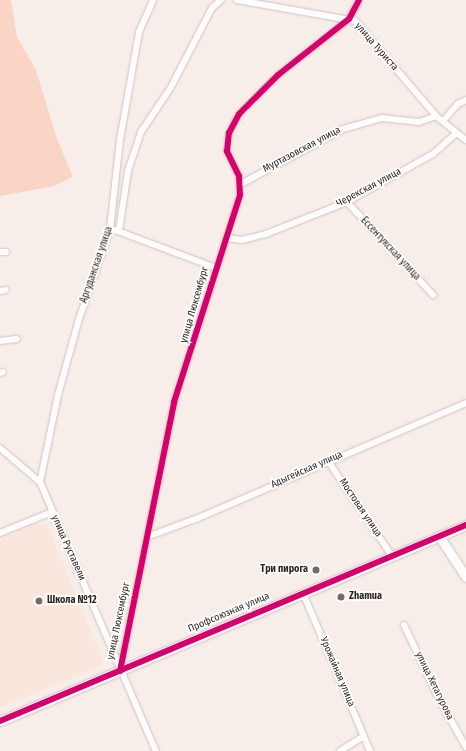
<!DOCTYPE html>
<html>
<head>
<meta charset="utf-8">
<style>
	body { margin:0 }
	#map { position:relative; width:466px; height:751px; overflow:hidden; background:#f7ede9; font-family:"Fira Sans Condensed",sans-serif }
	div>[style] { position:absolute }
	.built>* { inset:0; background:#fbe6dd }
	.green>* { inset:0; background:#fad5c5 }
	.roads { filter:drop-shadow(0 0 1px #cec4c0) drop-shadow(0 0 1px #cec4c0) }
	.street>* { height:6px; margin:-3px; padding:0 3px; transform-origin:3px; border-radius:3px; background:#fefcfc }
	.secondary>* { height:9px; margin:-4.5px; padding:0 4.5px; transform-origin:4.5px; border-radius:4.5px; background:#fefcfc }
	.cycleway>* { height:6px; margin:-3px; padding:0 3px; transform-origin:3px; border-radius:3px; background:#d6006c }
	.dots>* { width:11px; height:11px; translate:-50% -50%; box-sizing:border-box; border:2px solid #fff; border-radius:50% }
	span { translate:-50% -50%; white-space:nowrap; text-align:center; line-height:1.15; -webkit-text-stroke:3.5px #fff; paint-order:stroke }
	.street-label { font-size:10px; color:#2f241f }
	.poi-label { font-size:10px; color:#2f241f; font-weight:700 }
	.right { translate:-100% -50%; text-align:right }
	.left { translate:0 -50%; text-align:left }
</style>
</head>
<body>
<div id="map">
	<div class="built">
		<i style="clip-path:polygon(32px 524px,47px 524px,104px 664px,0 708px,0 539px)"></i>
	</div>
	<div class="green">
		<i style="clip-path:polygon(0 0,11px 0,17px 37px,36px 70px,56px 136px,73px 177px,54px 186px,0 196px)"></i>
	</div>
	<div class="roads">
		<div class="street">
			<i style="left:237px;top:0;width:120px;rotate:10.1deg"></i>
			<i style="left:355px;top:21px;width:125px;rotate:49.5deg"></i>
			<i style="left:436px;top:116px;width:38px;rotate:39deg"></i>
			<i style="left:443px;top:121px;width:23px;rotate:-49deg"></i>
			<i style="left:458px;top:104px;width:9px;rotate:-27deg"></i>
			<i style="left:241px;top:184px;width:116px;rotate:-28.3deg"></i>
			<i style="left:343px;top:129px;width:41px;rotate:-15.8deg"></i>
			<i style="left:382px;top:118px;width:37px;rotate:6deg"></i>
			<i style="left:419px;top:122px;width:18px;rotate:-19deg"></i>
			<i style="left:347px;top:202px;width:127px;rotate:47.2deg"></i>
			<i style="left:115px;top:230px;width:108px;rotate:20.6deg"></i>
			<i style="left:119px;top:230px;width:60px;rotate:-81.3deg"></i>
			<i style="left:128px;top:171px;width:41px;rotate:-71.6deg"></i>
			<i style="left:141px;top:132px;width:54px;rotate:-56.3deg"></i>
			<i style="left:171px;top:87px;width:89px;rotate:-62.6deg"></i>
			<i style="left:212px;top:8px;width:12px;rotate:-42deg"></i>
			<i style="left:227px;top:238px;width:15px;rotate:8deg"></i>
			<i style="left:242px;top:240px;width:25px;rotate:-14deg"></i>
			<i style="left:266px;top:234px;width:87px;rotate:-21.6deg"></i>
			<i style="left:347px;top:202px;width:98px;rotate:-29.2deg"></i>
			<i style="left:433px;top:154px;width:31px;rotate:-42deg"></i>
			<i style="left:0;top:252px;width:6px"></i>
			<i style="left:0;top:291px;width:6px;rotate:-9deg"></i>
			<i style="left:0;top:341px;width:17px;rotate:-7deg"></i>
			<i style="left:0;top:373px;width:3px;rotate:-18deg"></i>
			<i style="left:0;top:448px;width:52px;rotate:40.4deg"></i>
			<i style="left:40px;top:482px;width:293px;rotate:66.7deg"></i>
			<i style="left:328px;top:461px;width:115px;rotate:56deg"></i>
			<i style="left:40px;top:482px;width:89px;rotate:-78.3deg"></i>
			<i style="left:58px;top:395px;width:79px;rotate:-74.6deg"></i>
			<i style="left:79px;top:319px;width:95px;rotate:-71deg"></i>
			<i style="left:110px;top:229px;width:90px;rotate:-83.6deg"></i>
			<i style="left:120px;top:140px;width:110px;rotate:-80deg"></i>
			<i style="left:139px;top:32px;width:35px;rotate:-66deg"></i>
			<i style="left:0;top:533px;width:56px;rotate:-22deg"></i>
			<i style="left:147px;top:537px;width:54px;rotate:-20.4deg"></i>
			<i style="left:198px;top:518px;width:292px;rotate:-23.2deg"></i>
			<i style="left:303px;top:593px;width:172px;rotate:67deg"></i>
			<i style="left:404px;top:625px;width:82px;rotate:64.7deg"></i>
			<i style="left:439px;top:699px;width:55px;rotate:60.6deg"></i>
			<i style="left:120px;top:671px;width:274px;rotate:-78.6deg"></i>
			<i style="left:174px;top:402px;width:217px;rotate:-72.3deg"></i>
			<i style="left:240px;top:195px;width:19px;rotate:-93deg"></i>
			<i style="left:239px;top:176px;width:28px;rotate:-116deg"></i>
			<i style="left:227px;top:151px;width:18px;rotate:-84deg"></i>
			<i style="left:229px;top:133px;width:21px;rotate:-62deg"></i>
			<i style="left:239px;top:114px;width:55px;rotate:-45deg"></i>
			<i style="left:278px;top:75px;width:90px;rotate:-38.3deg"></i>
			<i style="left:349px;top:19px;width:21px;rotate:-62deg"></i>
			<i style="left:340px;top:751px;width:28px;rotate:-32deg"></i>
		</div>
		<div class="secondary">
			<i style="left:439px;top:536px;width:49px;rotate:56.6deg"></i>
			<i style="left:0;top:721px;width:506px;rotate:-22.81deg"></i>
		</div>
	</div>
	<div class="cycleway">
		<i style="left:120px;top:671px;width:274px;rotate:-78.6deg"></i>
		<i style="left:174px;top:402px;width:217px;rotate:-72.3deg"></i>
		<i style="left:240px;top:195px;width:19px;rotate:-93deg"></i>
		<i style="left:239px;top:176px;width:28px;rotate:-116deg"></i>
		<i style="left:227px;top:151px;width:18px;rotate:-84deg"></i>
		<i style="left:229px;top:133px;width:21px;rotate:-62deg"></i>
		<i style="left:239px;top:114px;width:55px;rotate:-45deg"></i>
		<i style="left:278px;top:75px;width:90px;rotate:-38.3deg"></i>
		<i style="left:349px;top:19px;width:21px;rotate:-62deg"></i>
		<i style="left:0;top:721px;width:506px;rotate:-22.81deg"></i>
	</div>
	<div class="dots">
		<i style="left:316px;top:570px;background:#756a66"></i>
		<i style="left:341px;top:597px;background:#756a66"></i>
		<i style="left:39px;top:601px;background:#756a66"></i>
	</div>
	<div class="street-label">
		<span style="left:376px;top:47px;rotate:49deg">улица Туриста</span>
		<span style="left:302px;top:150px;rotate:-28deg">Муртазовская улица</span>
		<span style="left:369px;top:188px;rotate:-28deg">Черекская улица</span>
		<span style="left:390px;top:249px;rotate:47deg">Ессентукская улица</span>
		<span style="left:97px;top:265px;rotate:-71deg">Аргуданская улица</span>
		<span style="left:195px;top:305px;rotate:-74deg">улица Люксембург</span>
		<span style="left:307px;top:470px;rotate:-24deg">Адыгейская улица</span>
		<span style="left:360px;top:508px;rotate:56deg">Мостовая улица</span>
		<span style="left:68px;top:548px;rotate:66deg">улица Руставели</span>
		<span style="left:229px;top:613px;rotate:-23deg">Профсоюзная улица</span>
		<span style="left:119px;top:621px;rotate:-78deg">улица Люксембург</span>
		<span style="left:337px;top:672px;rotate:67deg">Урожайная улица</span>
		<span style="left:434px;top:686px;rotate:64deg">улица Хетагурова</span>
	</div>
	<div class="poi-label">
		<span class="right" style="left:308px;top:570px">Три пирога</span>
		<span class="left" style="left:349px;top:597px">Zhamua</span>
		<span class="left" style="left:47px;top:601px">Школа №12</span>
	</div>
</div>
</body>
</html>
